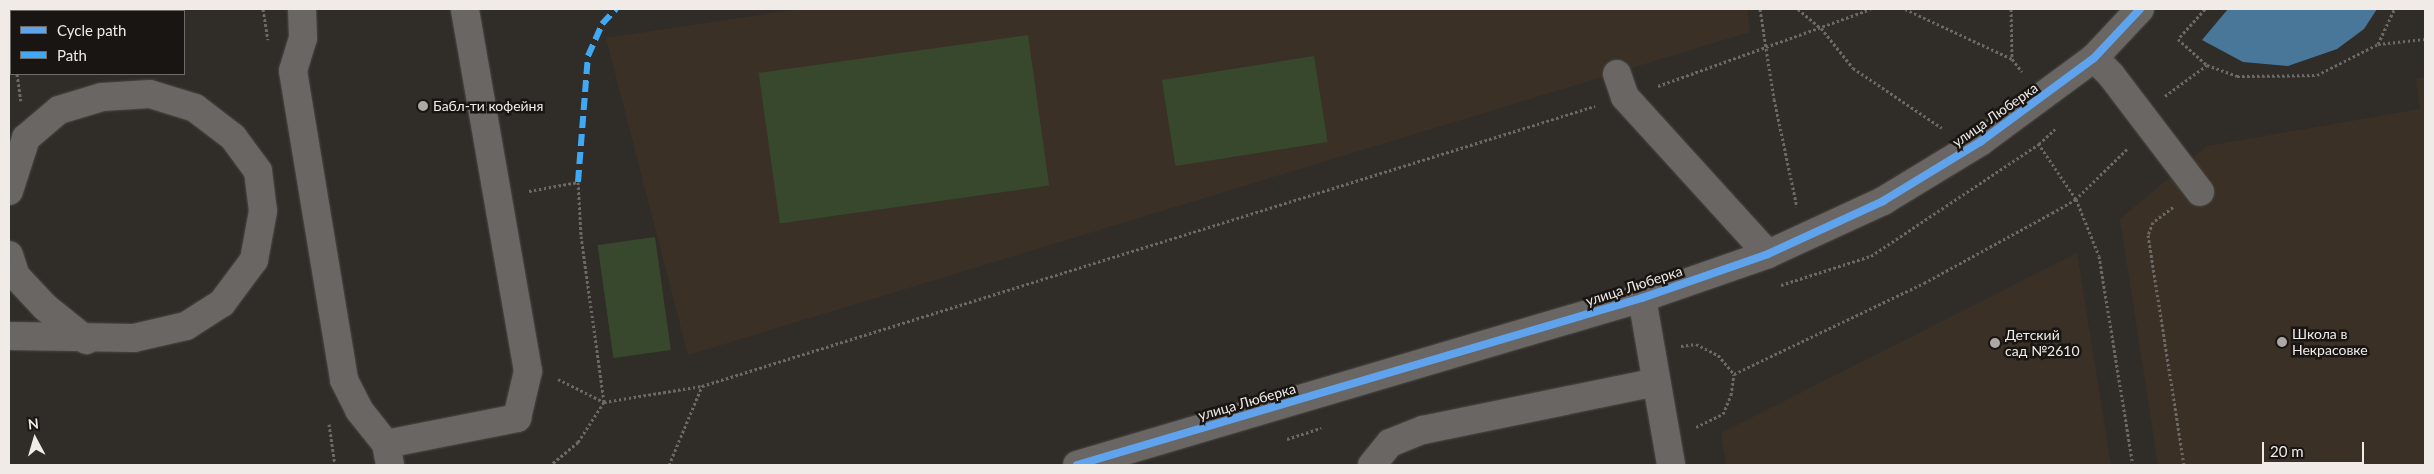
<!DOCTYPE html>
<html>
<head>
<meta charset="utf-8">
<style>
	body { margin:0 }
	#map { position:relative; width:2434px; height:474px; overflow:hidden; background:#302d29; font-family:Lato,sans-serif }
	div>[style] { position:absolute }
	.built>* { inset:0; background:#3a3026 }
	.green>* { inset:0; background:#37482c; transform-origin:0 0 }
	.water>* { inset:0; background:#49779a }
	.path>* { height:3px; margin-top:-1.5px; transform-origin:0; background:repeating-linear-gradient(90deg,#6b6865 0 2.5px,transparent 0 5px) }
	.roads { filter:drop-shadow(0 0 1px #4b4945) drop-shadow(0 0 1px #4b4945) }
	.minor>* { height:28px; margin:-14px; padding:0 14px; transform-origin:14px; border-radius:14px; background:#696664 }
	.quiet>* { height:6px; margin-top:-3px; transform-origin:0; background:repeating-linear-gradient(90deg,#3fa9f5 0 12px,transparent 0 18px) }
	.cycleway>* { height:8px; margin:-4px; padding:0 4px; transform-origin:4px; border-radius:4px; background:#60a3ed }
	.dots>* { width:14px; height:14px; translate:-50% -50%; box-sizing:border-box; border:2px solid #181513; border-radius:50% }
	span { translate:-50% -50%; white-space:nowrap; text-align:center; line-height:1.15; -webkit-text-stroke:5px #181513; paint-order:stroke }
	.poi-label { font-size:14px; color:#f0ebe7 }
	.left { translate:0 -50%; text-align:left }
	.street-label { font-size:14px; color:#f0ebe7 }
	.frame { position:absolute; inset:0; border:10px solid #f0ebe7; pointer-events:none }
	.legend { position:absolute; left:10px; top:10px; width:175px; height:65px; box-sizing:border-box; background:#181513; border:1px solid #6e6b68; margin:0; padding:6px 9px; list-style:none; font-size:15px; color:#f0ebe7 }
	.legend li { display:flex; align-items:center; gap:10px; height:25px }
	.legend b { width:25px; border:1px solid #6e6b68 }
	.north { position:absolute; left:10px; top:414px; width:50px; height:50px; -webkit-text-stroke:4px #181513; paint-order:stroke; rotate:354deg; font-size:14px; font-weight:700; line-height:20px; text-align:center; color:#f0ebe7 }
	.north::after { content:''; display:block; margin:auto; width:18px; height:22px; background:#f0ebe7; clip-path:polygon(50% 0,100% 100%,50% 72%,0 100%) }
	.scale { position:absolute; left:2262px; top:442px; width:102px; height:22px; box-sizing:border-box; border:2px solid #f0ebe7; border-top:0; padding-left:6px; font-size:15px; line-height:18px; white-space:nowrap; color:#f0ebe7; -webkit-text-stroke:4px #181513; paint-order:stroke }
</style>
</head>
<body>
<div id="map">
	<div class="built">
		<i style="clip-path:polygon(799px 9px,1747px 9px,1750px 32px,688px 355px,606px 38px)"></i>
		<i style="clip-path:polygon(2425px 77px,2425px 465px,2158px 465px,2120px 219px,2207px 146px,2420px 109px,2416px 79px)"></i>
		<i style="clip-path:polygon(2077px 253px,2111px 465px,1726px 465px,1721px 433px)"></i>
	</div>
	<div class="green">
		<i style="left:1028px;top:35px;width:152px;height:272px;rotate:82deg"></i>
		<i style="left:1314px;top:56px;width:87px;height:154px;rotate:81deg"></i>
		<i style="left:655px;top:237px;width:114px;height:58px;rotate:82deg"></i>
	</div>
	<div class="water">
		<i style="clip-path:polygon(2228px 9px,2377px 9px,2364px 29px,2337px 49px,2288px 66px,2243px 62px,2202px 40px)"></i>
	</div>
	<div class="path">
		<i style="left:263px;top:9px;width:31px;rotate:81deg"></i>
		<i style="left:1760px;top:9px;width:91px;rotate:81.2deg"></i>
		<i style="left:1774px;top:99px;width:110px;rotate:78deg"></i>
		<i style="left:1798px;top:9px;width:30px;rotate:40deg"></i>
		<i style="left:1821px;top:28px;width:51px;rotate:51.3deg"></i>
		<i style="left:1853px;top:68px;width:107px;rotate:34deg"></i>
		<i style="left:1905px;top:9px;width:118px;rotate:25deg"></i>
		<i style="left:2011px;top:9px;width:50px;rotate:88.9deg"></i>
		<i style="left:2012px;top:59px;width:16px;rotate:52deg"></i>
		<i style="left:2205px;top:9px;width:40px;rotate:132deg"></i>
		<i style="left:2178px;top:39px;width:39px;rotate:42deg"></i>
		<i style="left:2207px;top:65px;width:32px;rotate:20deg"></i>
		<i style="left:2237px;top:76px;width:80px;rotate:-0.7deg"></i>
		<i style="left:2317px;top:75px;width:68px;rotate:-26.9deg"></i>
		<i style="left:2378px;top:44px;width:38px;rotate:-65deg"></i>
		<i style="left:111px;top:11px;width:18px;rotate:-6deg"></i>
		<i style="left:9px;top:22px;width:16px;rotate:83deg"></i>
		<i style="left:2378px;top:44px;width:47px;rotate:-6.1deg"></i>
		<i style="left:17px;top:74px;width:27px;rotate:82deg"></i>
		<i style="left:1658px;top:86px;width:226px;rotate:-19.9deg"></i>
		<i style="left:2165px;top:96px;width:52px;rotate:-36.4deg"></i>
		<i style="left:2127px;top:149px;width:71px;rotate:135.6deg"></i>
		<i style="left:2076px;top:199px;width:61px;rotate:68deg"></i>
		<i style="left:2099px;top:256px;width:212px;rotate:80.8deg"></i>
		<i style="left:529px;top:191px;width:50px;rotate:-10.4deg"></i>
		<i style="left:578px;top:182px;width:54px;rotate:86.8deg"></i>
		<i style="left:581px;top:236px;width:168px;rotate:82.1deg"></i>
		<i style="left:604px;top:402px;width:48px;rotate:123deg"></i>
		<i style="left:578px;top:442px;width:35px;rotate:140deg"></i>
		<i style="left:2173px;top:207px;width:25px;rotate:143deg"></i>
		<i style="left:2153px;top:222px;width:14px;rotate:111deg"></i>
		<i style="left:2148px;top:235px;width:233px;rotate:81.1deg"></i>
		<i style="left:1781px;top:285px;width:95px;rotate:-17.9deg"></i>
		<i style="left:1871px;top:256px;width:202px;rotate:-33.7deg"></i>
		<i style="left:2039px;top:144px;width:22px;rotate:-43deg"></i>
		<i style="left:1681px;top:346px;width:15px;rotate:-8deg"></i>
		<i style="left:1696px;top:344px;width:25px;rotate:27deg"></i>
		<i style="left:1718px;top:355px;width:25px;rotate:50deg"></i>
		<i style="left:1734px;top:374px;width:211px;rotate:-25.6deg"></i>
		<i style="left:1924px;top:283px;width:146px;rotate:-28.7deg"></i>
		<i style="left:2052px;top:213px;width:28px;rotate:-30deg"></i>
		<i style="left:2076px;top:199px;width:68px;rotate:-124.2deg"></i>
		<i style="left:558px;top:379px;width:51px;rotate:26.6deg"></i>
		<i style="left:604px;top:402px;width:99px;rotate:-9.3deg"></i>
		<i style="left:329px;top:424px;width:41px;rotate:81.7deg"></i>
		<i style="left:1696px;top:427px;width:30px;rotate:-26deg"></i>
		<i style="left:1723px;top:414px;width:21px;rotate:-67deg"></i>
		<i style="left:1731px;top:395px;width:21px;rotate:-82deg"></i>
		<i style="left:1287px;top:439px;width:36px;rotate:-18deg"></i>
		<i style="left:669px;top:465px;width:86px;rotate:-67.3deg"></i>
		<i style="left:702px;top:386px;width:936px;rotate:-17.41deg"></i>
	</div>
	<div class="roads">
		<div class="minor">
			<i style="left:302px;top:9px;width:29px;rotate:88deg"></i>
			<i style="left:303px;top:38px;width:34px;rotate:107deg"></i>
			<i style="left:293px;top:71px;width:313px;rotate:80.6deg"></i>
			<i style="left:344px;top:380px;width:34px;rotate:63deg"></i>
			<i style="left:359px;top:410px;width:43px;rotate:51.5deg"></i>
			<i style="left:386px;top:444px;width:21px;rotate:79deg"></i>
			<i style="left:2094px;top:58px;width:24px;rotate:45deg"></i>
			<i style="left:2111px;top:75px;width:147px;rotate:52.7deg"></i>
			<i style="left:1617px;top:74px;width:24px;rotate:71deg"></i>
			<i style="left:1625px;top:97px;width:212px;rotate:47.7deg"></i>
			<i style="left:9px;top:191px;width:56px;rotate:-72.2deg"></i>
			<i style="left:26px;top:138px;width:43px;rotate:-40.3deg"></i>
			<i style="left:59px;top:110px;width:45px;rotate:-16.8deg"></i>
			<i style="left:102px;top:97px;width:48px;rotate:-3.6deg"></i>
			<i style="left:150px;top:94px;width:47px;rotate:17.3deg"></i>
			<i style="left:195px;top:108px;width:48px;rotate:37.3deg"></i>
			<i style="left:233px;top:137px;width:42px;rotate:53.7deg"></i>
			<i style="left:258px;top:171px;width:40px;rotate:82.9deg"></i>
			<i style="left:263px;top:211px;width:50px;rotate:100.4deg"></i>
			<i style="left:254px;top:260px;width:54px;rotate:126.7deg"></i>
			<i style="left:222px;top:303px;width:43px;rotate:147.4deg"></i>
			<i style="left:186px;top:326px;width:53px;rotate:167deg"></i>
			<i style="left:134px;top:338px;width:125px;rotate:-179.1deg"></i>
			<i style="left:9px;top:255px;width:22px;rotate:72deg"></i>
			<i style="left:16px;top:276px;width:42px;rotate:46.9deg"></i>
			<i style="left:45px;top:307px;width:53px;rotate:38.8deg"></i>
			<i style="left:1642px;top:298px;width:169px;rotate:80.1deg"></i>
			<i style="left:386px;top:444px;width:134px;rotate:-11.2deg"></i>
			<i style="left:517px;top:418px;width:48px;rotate:-76.8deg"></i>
			<i style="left:528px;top:371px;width:367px;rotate:-99.9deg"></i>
			<i style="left:1077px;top:465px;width:589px;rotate:-16.47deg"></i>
			<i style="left:1642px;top:298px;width:133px;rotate:-19.2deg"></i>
			<i style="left:1768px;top:254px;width:127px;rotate:-24.7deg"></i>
			<i style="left:1883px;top:201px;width:114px;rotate:-31.3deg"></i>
			<i style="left:1980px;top:142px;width:142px;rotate:-36.4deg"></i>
			<i style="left:2094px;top:58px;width:67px;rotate:-46.8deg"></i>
			<i style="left:1372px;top:465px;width:28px;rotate:-51deg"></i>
			<i style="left:1390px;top:443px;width:35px;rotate:-22deg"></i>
			<i style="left:1423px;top:430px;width:238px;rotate:-11.6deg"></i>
		</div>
	</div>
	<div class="quiet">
		<i style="left:578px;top:182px;width:126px;rotate:-85.5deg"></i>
		<i style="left:588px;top:56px;width:35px;rotate:-66deg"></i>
		<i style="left:602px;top:24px;width:21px;rotate:-47deg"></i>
	</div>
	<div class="cycleway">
		<i style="left:1077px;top:465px;width:589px;rotate:-16.47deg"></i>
		<i style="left:1642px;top:298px;width:133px;rotate:-19.2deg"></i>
		<i style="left:1768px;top:254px;width:127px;rotate:-24.7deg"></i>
		<i style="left:1883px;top:201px;width:114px;rotate:-31.3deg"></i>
		<i style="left:1980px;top:142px;width:142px;rotate:-36.4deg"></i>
		<i style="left:2094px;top:58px;width:67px;rotate:-46.8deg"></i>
	</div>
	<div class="dots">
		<i style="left:423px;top:106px;background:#ada8a4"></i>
		<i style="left:2282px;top:342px;background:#ada8a4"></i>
		<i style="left:1995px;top:343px;background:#ada8a4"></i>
	</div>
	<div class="poi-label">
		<span class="left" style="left:433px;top:106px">Бабл-ти кофейня</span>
		<span class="left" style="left:2292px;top:342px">Школа в<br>Некрасовке</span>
		<span class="left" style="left:2005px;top:343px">Детский<br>сад №2610</span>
	</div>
	<div class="street-label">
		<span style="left:1995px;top:115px;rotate:-35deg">улица Люберка</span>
		<span style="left:1634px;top:286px;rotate:-18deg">улица Люберка</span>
		<span style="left:1247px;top:402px;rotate:-16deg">улица Люберка</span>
	</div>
	<div class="frame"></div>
	<ul class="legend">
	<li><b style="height:6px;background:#60a3ed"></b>Cycle path</li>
	<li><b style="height:6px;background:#3fa9f5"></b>Path</li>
	</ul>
	<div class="north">N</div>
	<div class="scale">20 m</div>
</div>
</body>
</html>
